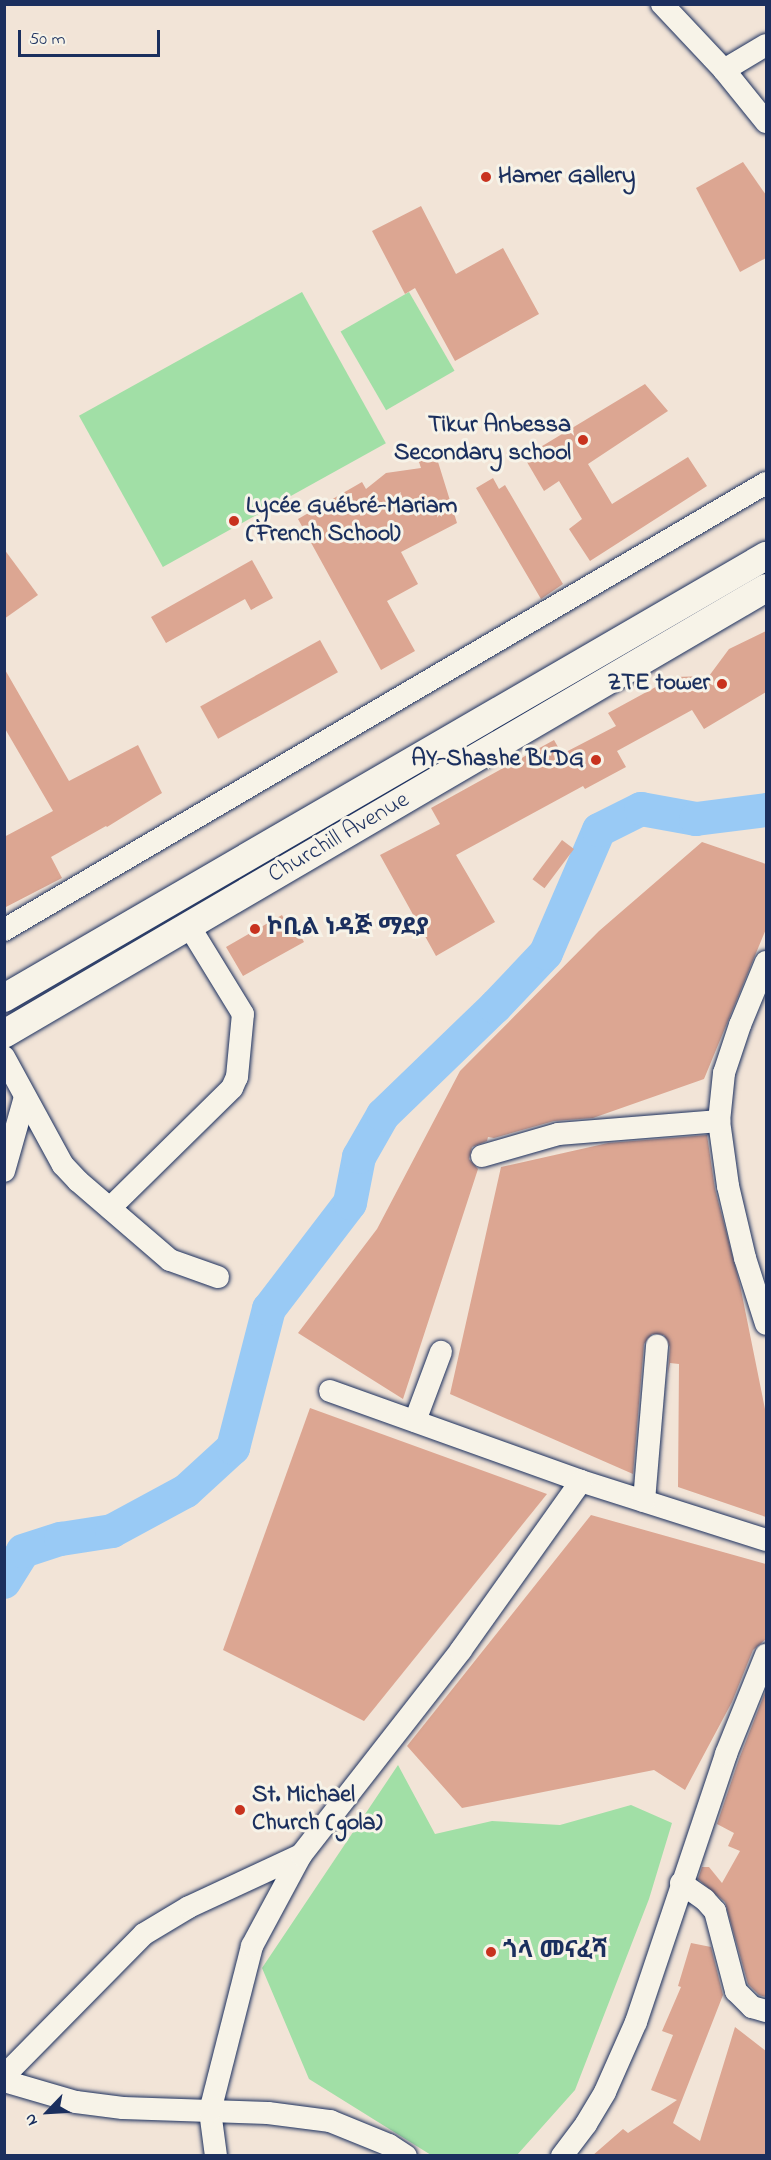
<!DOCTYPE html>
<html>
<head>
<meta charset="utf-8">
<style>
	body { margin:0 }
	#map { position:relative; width:771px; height:2160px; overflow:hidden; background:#f2e4d7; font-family:"Indie Flower","Noto Sans Ethiopic",sans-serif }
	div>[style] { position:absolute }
	.green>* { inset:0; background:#a1dfa6; transform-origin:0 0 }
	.river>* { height:34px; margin:-17px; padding:0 17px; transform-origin:17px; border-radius:17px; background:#99caf5 }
	.building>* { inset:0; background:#dca692; transform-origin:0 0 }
	.roads { filter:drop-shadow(0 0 2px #1b2f5e) drop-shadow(0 0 2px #1b2f5e) }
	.minor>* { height:22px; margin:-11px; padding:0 11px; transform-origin:11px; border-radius:11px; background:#f7f3e8 }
	.major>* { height:28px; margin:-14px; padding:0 14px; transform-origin:14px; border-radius:14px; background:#f7f3e8 }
	.dots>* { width:16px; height:16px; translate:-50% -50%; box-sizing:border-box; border:3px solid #f7f3e8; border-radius:50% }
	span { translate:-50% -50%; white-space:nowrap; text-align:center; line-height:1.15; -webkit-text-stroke:6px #f7f3e8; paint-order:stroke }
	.poi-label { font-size:24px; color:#1b2f5e; font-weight:700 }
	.left { translate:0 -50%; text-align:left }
	.right { translate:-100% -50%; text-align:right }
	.street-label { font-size:24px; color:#1b2f5e }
	.frame { position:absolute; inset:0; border:6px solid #1b2f5e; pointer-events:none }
	.north { position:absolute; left:18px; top:2082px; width:60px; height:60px; -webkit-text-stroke:4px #f7f3e8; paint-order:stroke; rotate:245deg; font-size:16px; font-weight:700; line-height:24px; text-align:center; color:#1b2f5e }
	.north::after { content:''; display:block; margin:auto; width:21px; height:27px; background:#1b2f5e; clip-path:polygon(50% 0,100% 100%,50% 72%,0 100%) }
	.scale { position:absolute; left:18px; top:30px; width:142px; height:27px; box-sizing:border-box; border:3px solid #1b2f5e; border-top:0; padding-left:8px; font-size:18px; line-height:21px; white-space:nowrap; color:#1b2f5e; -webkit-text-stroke:4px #f7f3e8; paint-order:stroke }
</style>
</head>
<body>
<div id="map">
	<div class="green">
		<i style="left:302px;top:292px;width:173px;height:255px;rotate:61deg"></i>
		<i style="left:409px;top:292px;width:91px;height:79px;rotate:60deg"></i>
		<i style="clip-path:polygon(398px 1765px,435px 1834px,492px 1821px,560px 1825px,631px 1805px,672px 1823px,649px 1899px,575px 2090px,517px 2155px,431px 2155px,309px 2079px,262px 1968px)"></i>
	</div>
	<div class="river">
		<i style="left:4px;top:1582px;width:36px;rotate:-58deg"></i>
		<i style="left:23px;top:1551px;width:40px;rotate:-18deg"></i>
		<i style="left:61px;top:1539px;width:52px;rotate:-8.9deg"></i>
		<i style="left:112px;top:1531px;width:84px;rotate:-28.4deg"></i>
		<i style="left:186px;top:1491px;width:64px;rotate:-42.5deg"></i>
		<i style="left:233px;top:1448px;width:144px;rotate:-75.5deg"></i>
		<i style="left:269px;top:1309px;width:133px;rotate:-52.6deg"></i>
		<i style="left:350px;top:1203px;width:47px;rotate:-78.9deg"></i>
		<i style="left:359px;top:1157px;width:48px;rotate:-60.3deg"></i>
		<i style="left:383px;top:1115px;width:156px;rotate:-44deg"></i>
		<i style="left:495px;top:1007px;width:74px;rotate:-46.6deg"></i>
		<i style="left:546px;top:953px;width:134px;rotate:-66.7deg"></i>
		<i style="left:599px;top:830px;width:47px;rotate:-26.6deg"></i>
		<i style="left:641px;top:809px;width:56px;rotate:10.3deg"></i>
		<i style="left:696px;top:819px;width:71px;rotate:-7.3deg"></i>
	</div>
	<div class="building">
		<i style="clip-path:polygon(743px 162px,766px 195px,766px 258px,740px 272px,696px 188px)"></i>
		<i style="clip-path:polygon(421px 206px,456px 274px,503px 248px,539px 314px,455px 361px,415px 288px,405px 294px,372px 231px)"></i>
		<i style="clip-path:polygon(645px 384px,668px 411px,588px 464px,612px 504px,688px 457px,707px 486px,590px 561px,569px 529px,582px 519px,559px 481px,544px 491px,524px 457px)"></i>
		<i style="clip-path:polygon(434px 449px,457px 523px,401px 552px,418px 584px,387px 601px,415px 651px,381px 670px,298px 519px,362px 482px,366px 489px,386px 473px,421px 468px,417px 456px)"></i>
		<i style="clip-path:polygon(493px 478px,499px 489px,505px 485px,563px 584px,541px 599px,476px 488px)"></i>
		<i style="clip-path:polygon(4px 549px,38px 595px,4px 619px)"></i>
		<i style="clip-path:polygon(252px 560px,273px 598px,251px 610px,245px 599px,166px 643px,151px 617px)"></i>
		<i style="clip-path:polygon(766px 631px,766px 692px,704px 729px,692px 710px,617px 751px,626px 767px,585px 789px,583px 786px,456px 855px,495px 922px,436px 956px,380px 855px,440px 824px,431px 808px,554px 740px,562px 754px,616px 726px,608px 713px,674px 677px,709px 676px,729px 649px)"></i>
		<i style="left:320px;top:640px;width:37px;height:137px;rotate:61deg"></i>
		<i style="clip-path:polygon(4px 668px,69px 781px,138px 745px,162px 793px,107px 827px,106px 826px,51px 857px,62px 878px,4px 908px,4px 837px,53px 811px,4px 727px)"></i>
		<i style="left:562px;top:840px;width:15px;height:49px;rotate:37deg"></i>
		<i style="clip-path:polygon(702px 842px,766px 864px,766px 929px,704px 1079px,593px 1118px,554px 1121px,494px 1138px,488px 1137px,487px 1141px,472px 1147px,469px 1159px,478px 1169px,403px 1399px,298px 1333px,377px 1229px,460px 1071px,599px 931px)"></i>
		<i style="clip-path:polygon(282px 915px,291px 932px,297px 929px,304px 942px,243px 976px,226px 947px)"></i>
		<i style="clip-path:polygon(707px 1135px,715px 1189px,740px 1285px,766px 1414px,766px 1517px,678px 1487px,679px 1364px,670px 1363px,668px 1374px,670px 1347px,664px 1335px,652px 1334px,644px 1344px,633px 1474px,450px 1394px,501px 1167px,608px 1143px)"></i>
		<i style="clip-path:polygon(310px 1408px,547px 1494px,364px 1721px,223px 1650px)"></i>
		<i style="clip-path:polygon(591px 1515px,766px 1564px,766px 1639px,753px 1650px,732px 1702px,685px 1790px,654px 1770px,462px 1808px,407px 1746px)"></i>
		<i style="clip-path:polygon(766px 1690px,766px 1997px,759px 1995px,748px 1984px,725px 1902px,698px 1879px,702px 1867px,709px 1867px,722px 1883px,740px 1851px,728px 1846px,734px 1833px,717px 1824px,739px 1759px)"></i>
		<i style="clip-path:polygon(691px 1943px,711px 1947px,723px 1995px,673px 2123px,700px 2141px,735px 2027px,766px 2051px,766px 2156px,592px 2156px,623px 2129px,628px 2133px,677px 2100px,651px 2090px,673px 2035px,662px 2031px,681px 1987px,678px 1986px)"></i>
	</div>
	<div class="roads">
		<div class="minor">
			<i style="left:662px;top:4px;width:91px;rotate:46.8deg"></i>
			<i style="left:724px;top:70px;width:67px;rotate:51.1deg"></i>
			<i style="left:724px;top:70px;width:49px;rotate:-30.8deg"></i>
			<i style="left:4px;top:930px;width:883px;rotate:-30.4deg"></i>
			<i style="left:766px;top:962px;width:68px;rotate:112.4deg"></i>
			<i style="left:740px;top:1025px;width:51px;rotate:108.4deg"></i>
			<i style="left:724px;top:1073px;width:48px;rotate:95.9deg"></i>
			<i style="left:719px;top:1121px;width:66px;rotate:82.1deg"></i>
			<i style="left:728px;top:1186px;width:74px;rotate:76.7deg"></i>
			<i style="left:745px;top:1258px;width:69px;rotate:72.3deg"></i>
			<i style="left:4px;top:1057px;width:123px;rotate:61.4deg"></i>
			<i style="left:63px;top:1165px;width:22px;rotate:47deg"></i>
			<i style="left:78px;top:1181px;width:121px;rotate:40.7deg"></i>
			<i style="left:170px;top:1260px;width:51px;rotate:19.5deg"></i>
			<i style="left:482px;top:1156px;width:79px;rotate:-16.1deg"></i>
			<i style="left:558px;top:1134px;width:162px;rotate:-4.6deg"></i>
			<i style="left:4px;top:1171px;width:77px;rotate:-74.2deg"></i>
			<i style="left:110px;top:1208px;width:171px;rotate:-44.5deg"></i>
			<i style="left:232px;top:1088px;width:12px;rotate:-66deg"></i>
			<i style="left:237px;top:1077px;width:63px;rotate:-84.6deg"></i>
			<i style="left:243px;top:1014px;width:103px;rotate:-121.5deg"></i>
			<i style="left:330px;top:1391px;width:267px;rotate:19.7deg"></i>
			<i style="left:581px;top:1481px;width:194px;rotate:17.7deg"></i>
			<i style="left:415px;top:1421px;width:74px;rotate:-69.4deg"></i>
			<i style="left:644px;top:1501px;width:156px;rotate:-85.2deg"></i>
			<i style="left:681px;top:1883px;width:29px;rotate:35deg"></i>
			<i style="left:705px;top:1900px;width:15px;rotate:48deg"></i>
			<i style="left:715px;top:1911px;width:83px;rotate:75.3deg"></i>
			<i style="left:736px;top:1991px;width:23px;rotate:45deg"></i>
			<i style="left:752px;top:2007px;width:15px;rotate:16deg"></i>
			<i style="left:4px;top:2076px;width:199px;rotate:-45.4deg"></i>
			<i style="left:144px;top:1934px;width:52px;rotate:-31deg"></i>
			<i style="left:189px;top:1907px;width:123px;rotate:-24.9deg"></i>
			<i style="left:4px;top:2081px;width:75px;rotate:16.3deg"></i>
			<i style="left:76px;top:2102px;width:47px;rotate:7.3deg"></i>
			<i style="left:123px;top:2108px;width:145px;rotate:2deg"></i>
			<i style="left:268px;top:2113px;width:63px;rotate:7.4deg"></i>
			<i style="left:330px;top:2121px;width:64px;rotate:22.1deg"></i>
			<i style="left:389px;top:2145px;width:20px;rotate:33deg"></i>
			<i style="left:216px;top:2156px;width:45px;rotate:-97.6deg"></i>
			<i style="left:210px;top:2111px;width:170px;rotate:-75.7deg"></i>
			<i style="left:252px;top:1946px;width:103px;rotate:-61.7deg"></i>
			<i style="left:301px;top:1855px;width:260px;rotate:-52deg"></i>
			<i style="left:461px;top:1650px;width:207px;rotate:-54.6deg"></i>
			<i style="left:562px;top:2156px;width:40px;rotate:-53deg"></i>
			<i style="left:586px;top:2124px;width:37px;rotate:-59deg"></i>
			<i style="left:605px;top:2092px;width:77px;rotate:-66.1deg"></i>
			<i style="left:636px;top:2022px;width:283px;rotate:-71.4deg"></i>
			<i style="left:726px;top:1754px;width:107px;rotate:-68deg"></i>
		</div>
		<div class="major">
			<i style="left:4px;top:998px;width:881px;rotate:-30.12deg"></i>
			<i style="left:4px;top:1034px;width:883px;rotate:-30.34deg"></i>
		</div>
	</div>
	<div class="dots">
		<i style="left:486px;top:177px;background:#c8321e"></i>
		<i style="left:583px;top:440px;background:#c8321e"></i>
		<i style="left:234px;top:521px;background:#c8321e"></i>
		<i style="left:722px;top:684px;background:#c8321e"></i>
		<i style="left:596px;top:760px;background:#c8321e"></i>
		<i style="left:255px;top:929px;background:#c8321e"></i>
		<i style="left:240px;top:1810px;background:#c8321e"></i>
		<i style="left:491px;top:1952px;background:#c8321e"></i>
	</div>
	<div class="poi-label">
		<span class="left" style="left:498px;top:177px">Hamer Gallery</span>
		<span class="right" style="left:571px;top:440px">Tikur Anbessa<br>Secondary school</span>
		<span class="left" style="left:246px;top:521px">Lycée Guébré-Mariam<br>(French School)</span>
		<span class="right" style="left:710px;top:684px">ZTE tower</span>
		<span class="right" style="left:584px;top:760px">AY-Shashe BLDG</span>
		<span class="left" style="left:267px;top:929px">ኮቢል ነዳጅ ማደያ</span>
		<span class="left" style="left:252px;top:1810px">St. Michael<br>Church (gola)</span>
		<span class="left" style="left:503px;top:1952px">ጎላ መናፈሻ</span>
	</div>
	<div class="street-label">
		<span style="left:339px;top:838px;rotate:-30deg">Churchill Avenue</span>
	</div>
	<div class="frame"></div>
	<div class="north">N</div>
	<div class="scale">50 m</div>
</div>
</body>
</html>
